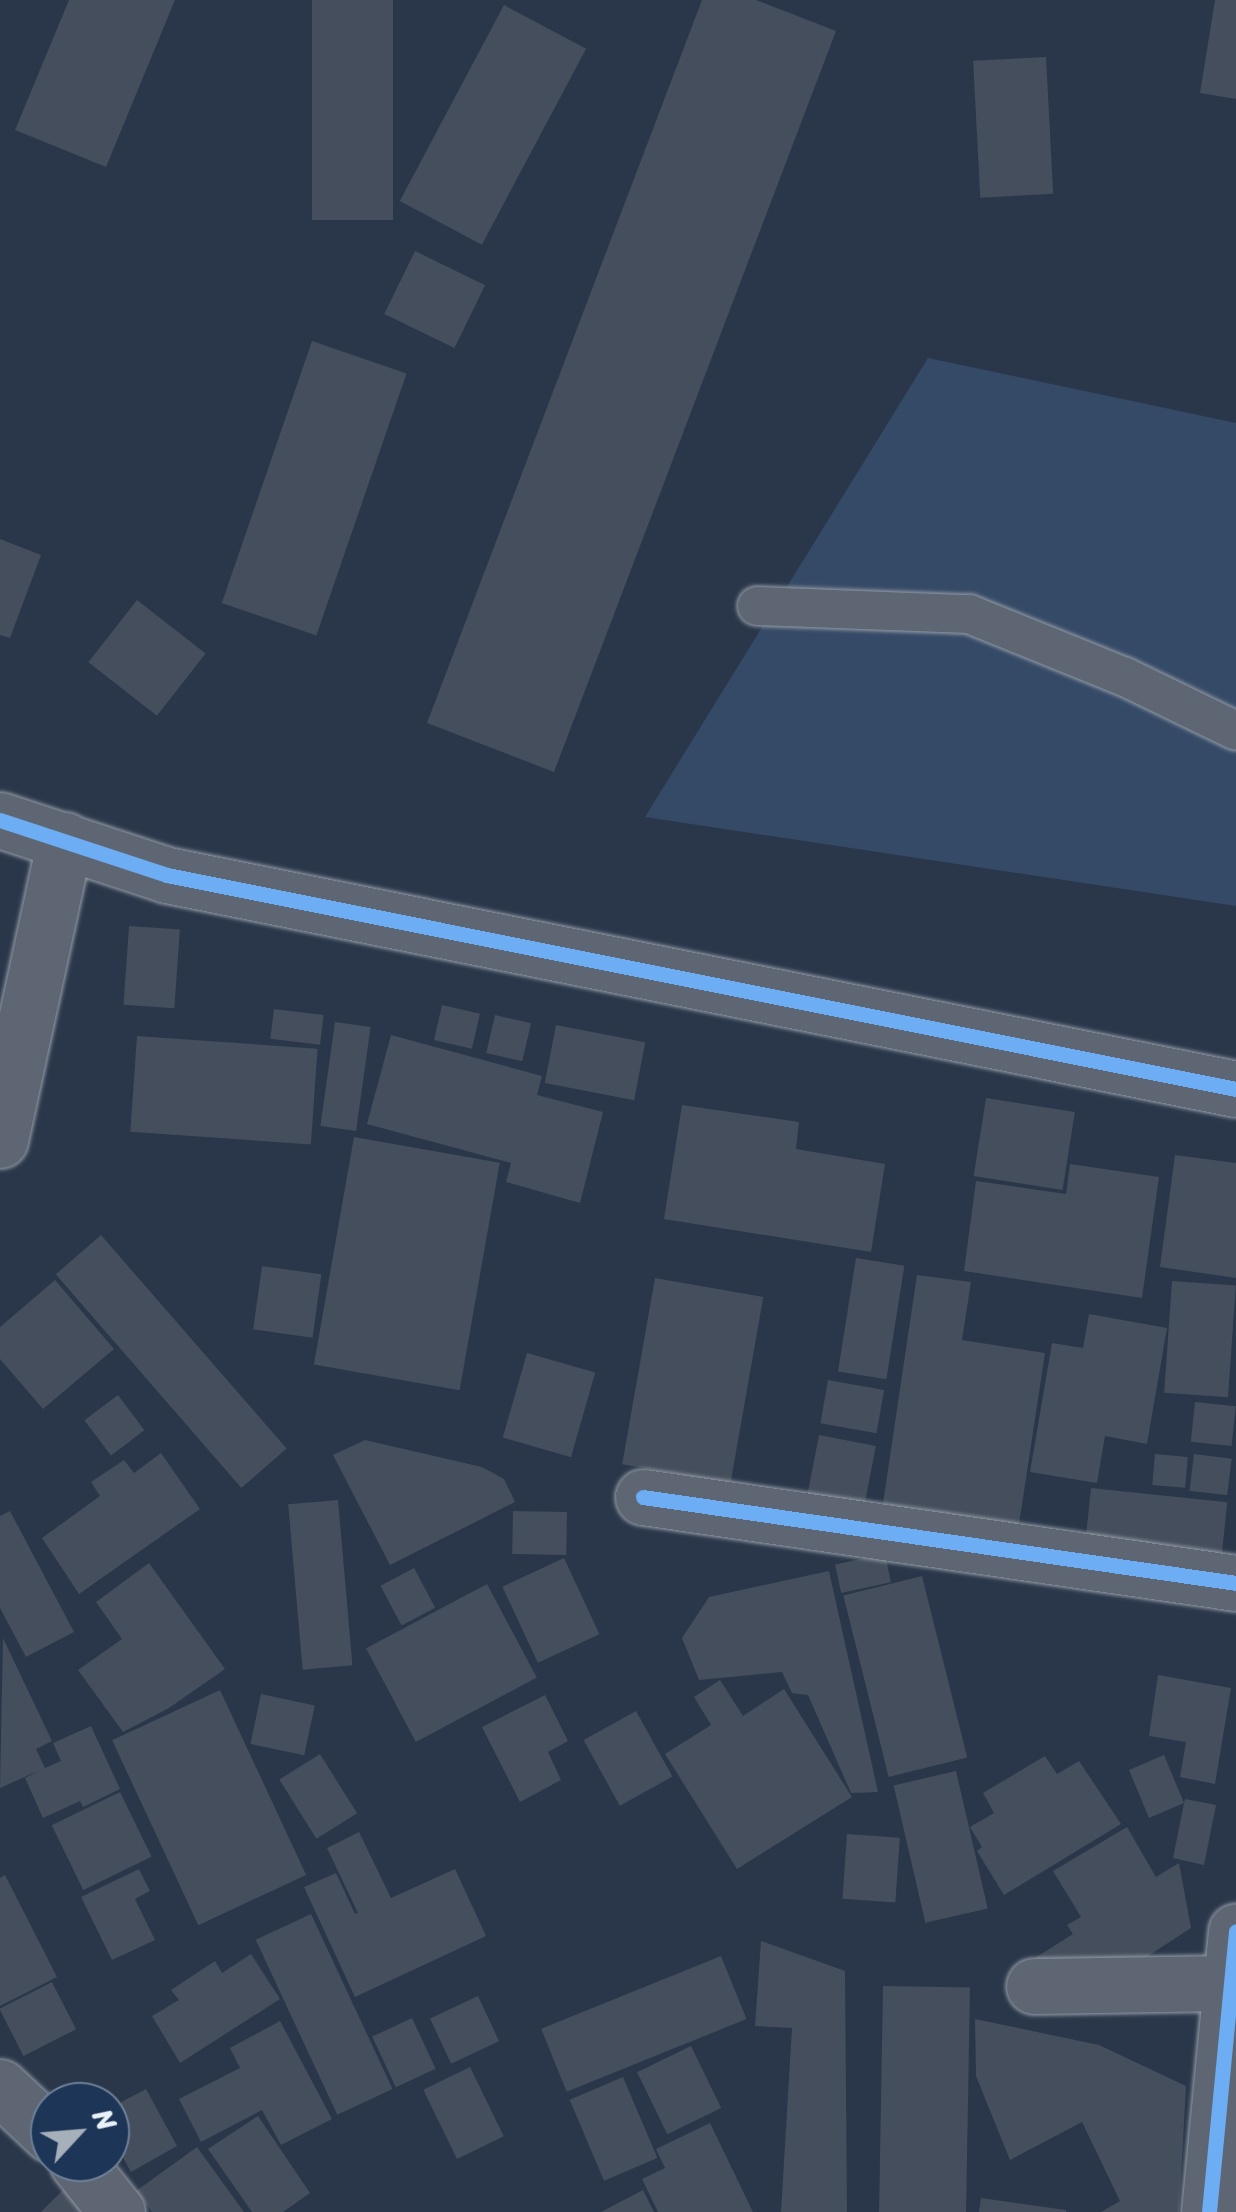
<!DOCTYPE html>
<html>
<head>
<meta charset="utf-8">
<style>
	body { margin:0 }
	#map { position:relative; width:1236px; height:2212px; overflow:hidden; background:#2a374a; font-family:Sriracha,sans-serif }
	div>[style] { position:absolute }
	.green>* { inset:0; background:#354a67 }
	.building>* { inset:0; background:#444e5c; transform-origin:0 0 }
	.roads { filter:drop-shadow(0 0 2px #959da7) drop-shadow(0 0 2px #959da7) }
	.lane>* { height:38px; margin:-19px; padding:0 19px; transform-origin:19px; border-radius:19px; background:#5d6672 }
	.street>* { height:55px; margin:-27.5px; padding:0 27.5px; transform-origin:27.5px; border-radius:27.5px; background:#5d6672 }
	.cycleway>* { height:15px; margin:-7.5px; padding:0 7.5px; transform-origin:7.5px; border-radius:7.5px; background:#6dadf4 }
	span { translate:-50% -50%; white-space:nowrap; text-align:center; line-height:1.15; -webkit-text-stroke:10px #1d3557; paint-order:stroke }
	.north { position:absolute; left:30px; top:2082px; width:100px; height:100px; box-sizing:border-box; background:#1d3557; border:2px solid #6e8097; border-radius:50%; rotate:64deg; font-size:28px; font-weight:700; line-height:40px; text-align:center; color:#e8f1f8 }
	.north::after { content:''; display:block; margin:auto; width:35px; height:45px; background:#a6b0bb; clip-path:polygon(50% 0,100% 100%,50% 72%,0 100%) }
</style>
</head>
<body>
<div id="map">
	<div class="green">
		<i style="clip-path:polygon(928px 358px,1236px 423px,1236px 906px,645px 817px)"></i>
	</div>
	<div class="building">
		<i style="clip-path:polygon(69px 0,175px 0,106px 167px,15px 130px)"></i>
		<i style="left:312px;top:0;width:81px;height:220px"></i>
		<i style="clip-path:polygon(702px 0,756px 0,836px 31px,554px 772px,427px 723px)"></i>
		<i style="clip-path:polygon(1215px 0,1236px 0,1236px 99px,1200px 93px)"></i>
		<i style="left:504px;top:5px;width:93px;height:222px;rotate:28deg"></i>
		<i style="left:1046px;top:57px;width:137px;height:73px;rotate:87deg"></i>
		<i style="left:415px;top:251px;width:78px;height:70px;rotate:26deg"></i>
		<i style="left:312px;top:341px;width:100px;height:277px;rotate:19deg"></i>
		<i style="clip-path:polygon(0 539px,41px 555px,10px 638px,0 635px)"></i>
		<i style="left:137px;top:600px;width:87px;height:79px;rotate:38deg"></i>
		<i style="left:129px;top:926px;width:51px;height:79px;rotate:4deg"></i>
		<i style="left:442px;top:1005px;width:39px;height:36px;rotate:13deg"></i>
		<i style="left:274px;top:1009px;width:50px;height:30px;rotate:7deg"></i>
		<i style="left:495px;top:1015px;width:37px;height:39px;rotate:13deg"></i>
		<i style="left:335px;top:1022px;width:36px;height:105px;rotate:8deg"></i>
		<i style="left:556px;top:1025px;width:91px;height:59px;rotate:11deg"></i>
		<i style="clip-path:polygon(391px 1035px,542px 1076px,537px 1095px,603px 1112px,580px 1203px,506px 1182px,511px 1163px,367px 1124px)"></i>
		<i style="left:137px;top:1036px;width:181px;height:96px;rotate:4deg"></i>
		<i style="left:986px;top:1098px;width:90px;height:79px;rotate:9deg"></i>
		<i style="clip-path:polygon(682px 1105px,799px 1122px,796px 1149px,885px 1164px,871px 1252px,664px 1219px)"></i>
		<i style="left:354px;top:1137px;width:148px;height:231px;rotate:10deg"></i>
		<i style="clip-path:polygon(1175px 1155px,1236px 1163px,1236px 1278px,1160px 1267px)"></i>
		<i style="clip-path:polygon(1070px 1164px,1159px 1177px,1142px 1298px,964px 1271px,976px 1181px,1066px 1194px)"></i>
		<i style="left:101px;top:1235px;width:283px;height:60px;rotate:49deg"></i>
		<i style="left:856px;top:1258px;width:49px;height:115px;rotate:9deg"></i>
		<i style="left:262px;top:1266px;width:60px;height:64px;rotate:8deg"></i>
		<i style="clip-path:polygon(917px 1275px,971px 1282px,962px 1340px,1045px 1353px,1018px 1531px,882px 1510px)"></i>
		<i style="left:655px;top:1278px;width:110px;height:189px;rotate:10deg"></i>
		<i style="clip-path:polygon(55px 1280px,114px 1349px,43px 1409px,0 1359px,0 1327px)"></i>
		<i style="left:1172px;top:1281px;width:64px;height:112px;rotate:4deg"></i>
		<i style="clip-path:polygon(1089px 1314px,1167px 1328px,1147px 1444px,1105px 1436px,1097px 1483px,1030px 1472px,1052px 1343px,1083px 1348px)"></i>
		<i style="left:527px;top:1353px;width:71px;height:88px;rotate:16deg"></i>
		<i style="left:828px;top:1380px;width:57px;height:44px;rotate:10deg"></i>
		<i style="left:118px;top:1395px;width:44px;height:42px;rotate:53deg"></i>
		<i style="left:1195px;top:1402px;width:41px;height:40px;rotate:6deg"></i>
		<i style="left:819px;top:1435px;width:58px;height:65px;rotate:11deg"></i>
		<i style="clip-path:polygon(365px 1440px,482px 1467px,504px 1479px,515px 1502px,390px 1565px,333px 1455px)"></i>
		<i style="clip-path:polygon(161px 1453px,200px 1509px,79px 1594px,42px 1538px,100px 1496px,91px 1482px,124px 1460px,134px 1473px)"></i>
		<i style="left:1155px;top:1454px;width:33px;height:31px;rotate:5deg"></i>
		<i style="left:1194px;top:1454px;width:38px;height:37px;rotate:7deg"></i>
		<i style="left:1091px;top:1488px;width:137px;height:62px;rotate:6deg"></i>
		<i style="left:338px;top:1500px;width:166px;height:50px;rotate:85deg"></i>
		<i style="clip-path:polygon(10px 1511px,74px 1632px,26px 1657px,0 1608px,0 1516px)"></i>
		<i style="left:513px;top:1511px;width:54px;height:43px;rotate:1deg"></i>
		<i style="left:885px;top:1554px;width:29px;height:51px;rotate:78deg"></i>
		<i style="left:564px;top:1558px;width:84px;height:68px;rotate:65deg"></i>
		<i style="clip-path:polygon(149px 1563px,225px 1669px,169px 1708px,123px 1732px,78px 1670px,122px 1639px,96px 1602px)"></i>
		<i style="left:414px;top:1568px;width:45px;height:38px;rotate:62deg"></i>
		<i style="clip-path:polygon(829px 1571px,878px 1792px,851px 1793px,808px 1695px,792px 1693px,782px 1672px,699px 1680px,682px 1638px,709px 1597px)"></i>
		<i style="left:922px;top:1576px;width:187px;height:81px;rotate:76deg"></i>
		<i style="left:487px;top:1584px;width:106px;height:137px;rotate:62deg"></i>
		<i style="clip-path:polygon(3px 1638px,52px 1741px,36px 1749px,45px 1768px,61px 1761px,53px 1743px,91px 1726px,120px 1789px,83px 1807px,80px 1801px,43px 1818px,25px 1778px,40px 1770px,0 1788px)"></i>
		<i style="clip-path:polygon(1158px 1675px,1231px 1688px,1215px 1784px,1180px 1777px,1186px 1742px,1149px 1736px)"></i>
		<i style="clip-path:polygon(720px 1680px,743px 1716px,784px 1689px,852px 1797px,737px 1869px,665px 1754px,711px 1725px,694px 1697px)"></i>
		<i style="left:220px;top:1690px;width:204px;height:119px;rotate:65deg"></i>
		<i style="left:261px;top:1694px;width:55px;height:51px;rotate:12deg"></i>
		<i style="clip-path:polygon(545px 1695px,568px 1741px,548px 1752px,561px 1780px,520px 1802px,482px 1727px)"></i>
		<i style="left:636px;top:1711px;width:75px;height:60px;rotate:61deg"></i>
		<i style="left:320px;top:1754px;width:70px;height:48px;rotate:58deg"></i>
		<i style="clip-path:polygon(1164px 1755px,1184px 1803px,1185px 1799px,1216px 1805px,1204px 1865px,1173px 1858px,1184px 1803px,1149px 1818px,1129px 1770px)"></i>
		<i style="clip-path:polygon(1045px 1756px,1057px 1774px,1079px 1761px,1121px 1824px,1004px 1895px,977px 1851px,982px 1847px,970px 1827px,994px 1813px,983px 1793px)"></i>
		<i style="left:956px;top:1771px;width:141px;height:64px;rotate:77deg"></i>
		<i style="left:120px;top:1792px;width:72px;height:76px;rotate:64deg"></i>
		<i style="clip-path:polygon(1127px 1827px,1156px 1877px,1179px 1863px,1191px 1928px,1105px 1984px,1035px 1958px,1073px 1934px,1067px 1925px,1081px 1917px,1053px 1871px)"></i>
		<i style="clip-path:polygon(359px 1832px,391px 1898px,455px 1869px,486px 1936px,355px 1997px,304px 1887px,336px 1873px,355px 1914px,358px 1913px,327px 1848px)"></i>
		<i style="left:847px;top:1834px;width:53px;height:65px;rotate:4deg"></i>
		<i style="clip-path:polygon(139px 1869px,150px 1891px,135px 1899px,155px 1940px,112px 1960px,81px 1897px)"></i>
		<i style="clip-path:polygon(5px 1875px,57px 1977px,0 2006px,0 1878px)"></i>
		<i style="left:311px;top:1914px;width:193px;height:61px;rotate:65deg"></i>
		<i style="clip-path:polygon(761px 1941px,845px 1971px,847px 2212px,781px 2212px,792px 2028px,755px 2026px)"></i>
		<i style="clip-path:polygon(251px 1954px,280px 1999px,180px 2063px,152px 2016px,179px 2000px,171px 1990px,215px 1961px,222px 1973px)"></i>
		<i style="left:721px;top:1956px;width:68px;height:194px;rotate:68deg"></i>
		<i style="left:52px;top:1982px;width:53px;height:59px;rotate:63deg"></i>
		<i style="left:883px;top:1986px;width:87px;height:226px;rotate:1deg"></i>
		<i style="left:478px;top:1996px;width:50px;height:53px;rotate:65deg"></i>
		<i style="left:412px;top:2018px;width:56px;height:44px;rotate:65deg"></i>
		<i style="clip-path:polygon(975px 2019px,1099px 2045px,1186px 2086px,1179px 2212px,1101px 2212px,1120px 2201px,1082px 2122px,1010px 2160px,976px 2076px)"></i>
		<i style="clip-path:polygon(280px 2021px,332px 2119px,281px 2145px,262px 2110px,201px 2142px,179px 2099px,240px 2068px,230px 2048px)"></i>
		<i style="left:691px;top:2046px;width:69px;height:60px;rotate:64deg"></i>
		<i style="left:470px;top:2067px;width:77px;height:52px;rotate:64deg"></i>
		<i style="left:623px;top:2077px;width:88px;height:58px;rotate:67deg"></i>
		<i style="clip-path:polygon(146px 2089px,177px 2146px,131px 2172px,110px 2134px,110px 2108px)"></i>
		<i style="clip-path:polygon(258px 2116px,310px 2193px,283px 2212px,252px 2212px,208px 2149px)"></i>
		<i style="clip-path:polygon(710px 2123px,753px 2212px,658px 2212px,642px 2179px,665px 2168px,656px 2149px)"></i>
		<i style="clip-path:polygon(197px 2147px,244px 2212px,152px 2212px,136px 2191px)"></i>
		<i style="clip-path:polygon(65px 2188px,90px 2212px,41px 2212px)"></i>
		<i style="clip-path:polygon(643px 2190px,654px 2212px,601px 2212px)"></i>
		<i style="clip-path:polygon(981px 2198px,1066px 2210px,1066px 2212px,979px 2212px)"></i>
	</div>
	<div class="roads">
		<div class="lane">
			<i style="left:757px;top:606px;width:212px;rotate:2.2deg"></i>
			<i style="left:969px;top:614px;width:168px;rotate:22deg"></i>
			<i style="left:1125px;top:677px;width:123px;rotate:25.9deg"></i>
		</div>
		<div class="street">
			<i style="left:0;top:820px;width:176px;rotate:18.2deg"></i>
			<i style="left:167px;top:875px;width:1090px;rotate:11.32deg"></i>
			<i style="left:0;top:1140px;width:307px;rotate:-77.8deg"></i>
			<i style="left:643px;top:1497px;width:599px;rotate:8.25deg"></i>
			<i style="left:1034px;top:1986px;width:194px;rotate:-0.9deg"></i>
			<i style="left:0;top:2087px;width:69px;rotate:43.2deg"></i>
			<i style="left:77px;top:2162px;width:64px;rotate:51.3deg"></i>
			<i style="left:1209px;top:2212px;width:282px;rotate:-84.5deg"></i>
		</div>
	</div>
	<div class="cycleway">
		<i style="left:0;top:820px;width:176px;rotate:18.2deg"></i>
		<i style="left:167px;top:875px;width:1090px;rotate:11.32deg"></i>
		<i style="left:643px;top:1497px;width:599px;rotate:8.25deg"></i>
		<i style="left:1209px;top:2212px;width:282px;rotate:-84.5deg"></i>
	</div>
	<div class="north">N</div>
</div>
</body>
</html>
